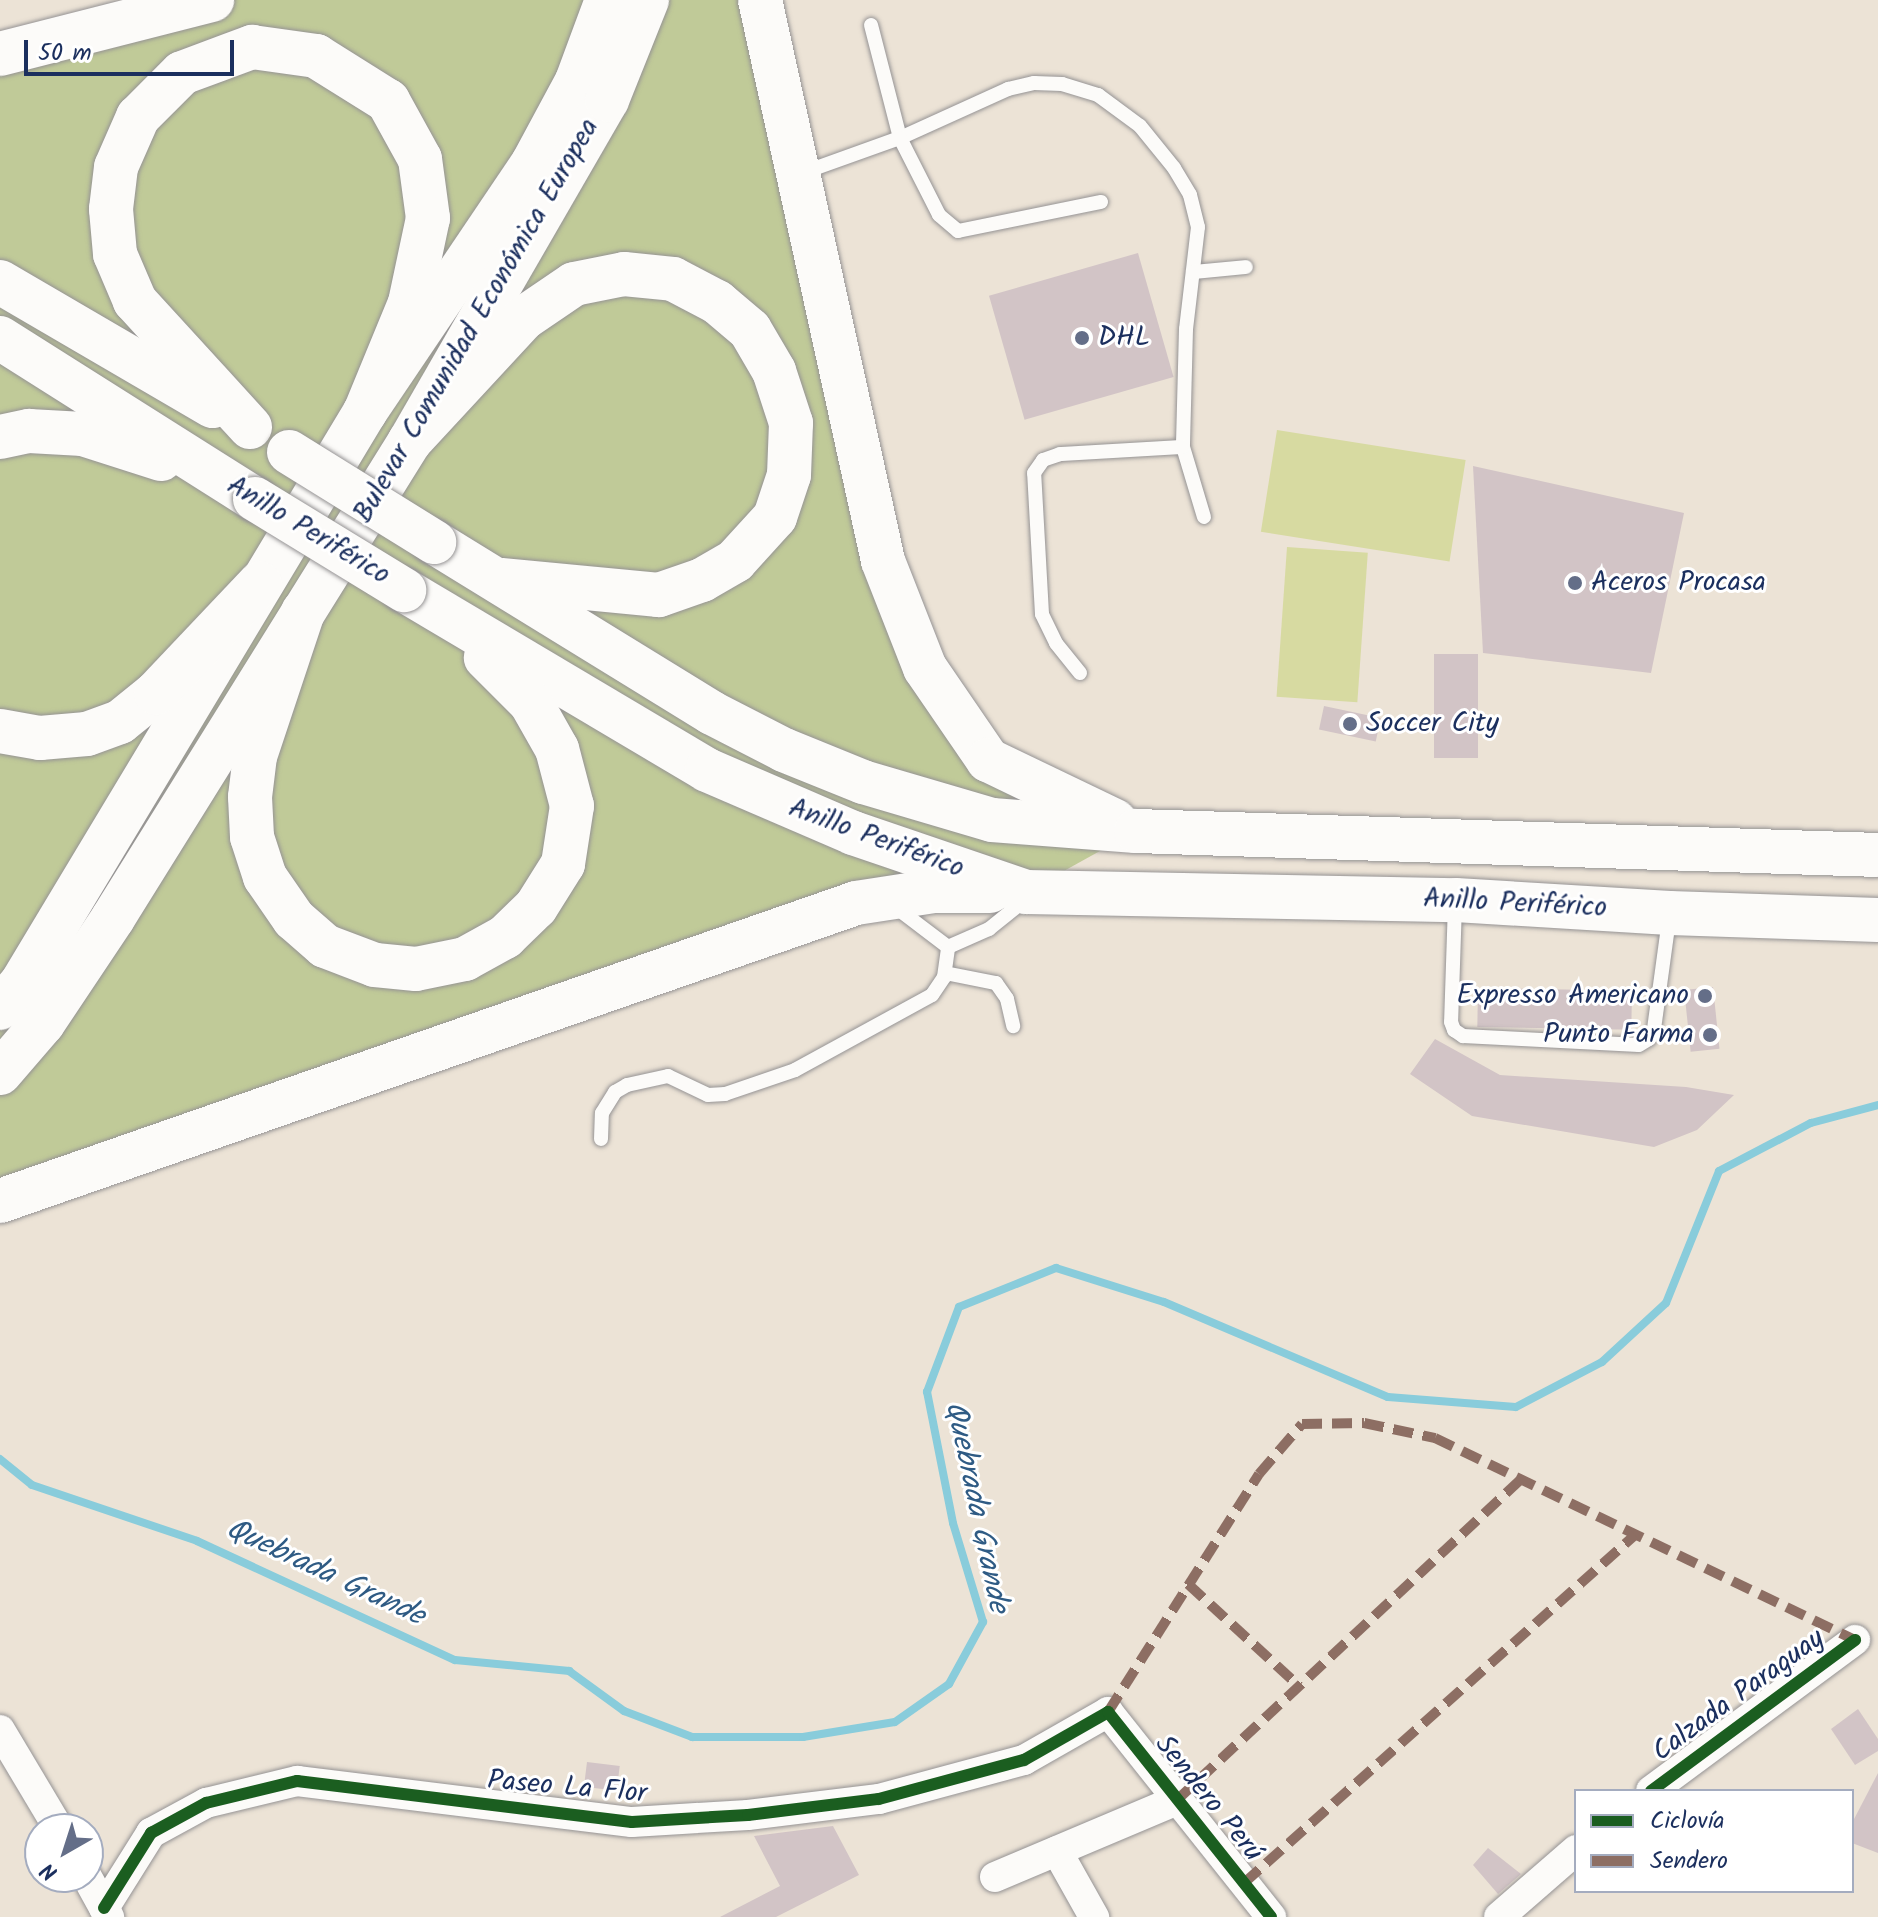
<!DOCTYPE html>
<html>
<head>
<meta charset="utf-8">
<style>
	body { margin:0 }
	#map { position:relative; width:1878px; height:1917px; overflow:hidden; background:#ece3d6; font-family:Kalam,sans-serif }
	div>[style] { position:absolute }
	.green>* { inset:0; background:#d7daa1; transform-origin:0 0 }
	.forest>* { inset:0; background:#c0ca98 }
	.stream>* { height:8px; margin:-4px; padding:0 4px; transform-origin:4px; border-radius:4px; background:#89ccdb }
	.building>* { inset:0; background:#d2c4c6; transform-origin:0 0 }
	.roads { filter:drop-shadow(0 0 2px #959394) drop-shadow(0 0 2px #959394) }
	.service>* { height:14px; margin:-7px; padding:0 7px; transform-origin:7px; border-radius:7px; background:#fcfbf9 }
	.minor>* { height:30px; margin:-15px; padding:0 15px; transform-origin:15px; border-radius:15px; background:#fcfbf9 }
	.primary>* { height:44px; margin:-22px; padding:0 22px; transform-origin:22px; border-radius:22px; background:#fcfbf9 }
	.trunk>* { height:44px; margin:-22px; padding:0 22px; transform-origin:22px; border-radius:22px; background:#fcfbf9 }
	.bridges { filter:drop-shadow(0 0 2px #959394) drop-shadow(0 0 2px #959394) }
	.trunk-bridge>* { height:44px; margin:-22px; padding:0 22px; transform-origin:22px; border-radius:22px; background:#fcfbf9 }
	.quiet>* { height:10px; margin-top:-5px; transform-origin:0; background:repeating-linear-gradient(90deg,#8d6e63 0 20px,transparent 0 30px) }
	.cycleway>* { height:12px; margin:-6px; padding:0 6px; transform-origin:6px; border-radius:6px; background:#1b5e20 }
	.dots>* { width:22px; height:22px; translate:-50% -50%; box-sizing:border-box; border:4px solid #fff; border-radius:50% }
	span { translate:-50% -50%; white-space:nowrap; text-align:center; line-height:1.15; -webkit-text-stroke:6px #fff; paint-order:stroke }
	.street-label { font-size:28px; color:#1b2f5e }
	.poi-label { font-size:28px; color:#1b2f5e }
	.left { translate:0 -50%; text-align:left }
	.right { translate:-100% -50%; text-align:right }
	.water-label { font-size:30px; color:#2f5b84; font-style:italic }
	.legend { position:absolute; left:1574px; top:1789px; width:280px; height:104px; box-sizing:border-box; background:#fff; border:2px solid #a4acbf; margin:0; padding:10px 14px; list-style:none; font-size:24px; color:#1b2f5e }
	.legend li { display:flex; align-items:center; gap:16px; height:40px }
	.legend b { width:40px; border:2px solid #a4acbf }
	.north { position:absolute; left:24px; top:1813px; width:80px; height:80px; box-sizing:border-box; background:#fff; border:2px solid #a4acbf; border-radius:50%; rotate:219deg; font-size:22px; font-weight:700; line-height:32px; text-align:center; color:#1b2f5e }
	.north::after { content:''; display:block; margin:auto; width:28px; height:36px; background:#646e88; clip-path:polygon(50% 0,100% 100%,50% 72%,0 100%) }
	.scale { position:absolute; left:24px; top:40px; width:210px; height:36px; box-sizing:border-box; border:4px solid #1b2f5e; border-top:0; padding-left:10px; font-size:24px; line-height:28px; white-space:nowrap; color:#1b2f5e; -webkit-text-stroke:6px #fff; paint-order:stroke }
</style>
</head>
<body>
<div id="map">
	<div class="green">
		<i style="left:1277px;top:430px;width:191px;height:103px;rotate:9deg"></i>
		<i style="left:1287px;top:547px;width:81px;height:150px;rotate:4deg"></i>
	</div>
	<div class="forest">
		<i style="clip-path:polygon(212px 0,760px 0,882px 561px,988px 760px,1136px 831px,1026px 892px,934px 891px,0 1202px,0 54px)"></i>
	</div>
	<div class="stream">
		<i style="left:0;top:1459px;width:41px;rotate:39.1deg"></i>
		<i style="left:32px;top:1485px;width:174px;rotate:18.7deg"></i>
		<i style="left:197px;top:1541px;width:284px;rotate:24.8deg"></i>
		<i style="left:455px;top:1660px;width:115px;rotate:5.5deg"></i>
		<i style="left:569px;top:1671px;width:68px;rotate:36deg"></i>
		<i style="left:624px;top:1711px;width:73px;rotate:20.9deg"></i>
		<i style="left:692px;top:1737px;width:111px"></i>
		<i style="left:803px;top:1737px;width:93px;rotate:-9.3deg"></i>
		<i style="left:895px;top:1722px;width:66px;rotate:-35.1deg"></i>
		<i style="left:949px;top:1684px;width:71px;rotate:-61.3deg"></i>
		<i style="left:983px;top:1622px;width:103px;rotate:-106.9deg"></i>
		<i style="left:953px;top:1523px;width:134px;rotate:-101.2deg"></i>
		<i style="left:927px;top:1392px;width:91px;rotate:-69.4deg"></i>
		<i style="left:959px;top:1307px;width:105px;rotate:-21.9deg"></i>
		<i style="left:1056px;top:1268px;width:113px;rotate:17.5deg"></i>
		<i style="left:1164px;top:1302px;width:243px;rotate:23deg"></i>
		<i style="left:1388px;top:1397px;width:128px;rotate:4.5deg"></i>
		<i style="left:1516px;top:1407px;width:97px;rotate:-27.6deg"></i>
		<i style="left:1602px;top:1362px;width:87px;rotate:-42.7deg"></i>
		<i style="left:1666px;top:1303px;width:142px;rotate:-68.1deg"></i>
		<i style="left:1719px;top:1171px;width:104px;rotate:-27.6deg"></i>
		<i style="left:1811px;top:1123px;width:69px;rotate:-15deg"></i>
	</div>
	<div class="building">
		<i style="left:1138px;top:253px;width:129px;height:155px;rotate:74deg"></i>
		<i style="clip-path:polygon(1473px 466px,1684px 513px,1651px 673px,1483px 653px)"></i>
		<i style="left:1434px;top:654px;width:44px;height:104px"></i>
		<i style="left:1324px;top:706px;width:58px;height:24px;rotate:12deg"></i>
		<i style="left:1713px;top:987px;width:62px;height:29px;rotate:84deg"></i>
		<i style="left:1478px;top:988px;width:154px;height:39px;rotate:1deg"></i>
		<i style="clip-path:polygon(1435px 1039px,1500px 1075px,1686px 1087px,1734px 1095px,1697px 1130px,1654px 1147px,1472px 1116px,1410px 1074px)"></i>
		<i style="clip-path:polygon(1858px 1709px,1878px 1739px,1878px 1751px,1855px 1765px,1831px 1729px)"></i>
		<i style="left:587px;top:1762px;width:33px;height:25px;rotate:7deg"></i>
		<i style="clip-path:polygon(1878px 1773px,1878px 1853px,1852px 1843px,1852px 1823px)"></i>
		<i style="clip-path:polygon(833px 1826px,859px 1875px,776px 1917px,720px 1917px,780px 1886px,754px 1836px)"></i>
		<i style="clip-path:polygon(1488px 1848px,1521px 1874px,1498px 1894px,1473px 1865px)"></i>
	</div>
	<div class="roads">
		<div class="service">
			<i style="left:871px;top:25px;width:117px;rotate:75.6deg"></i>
			<i style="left:900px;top:138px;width:119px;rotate:-24.4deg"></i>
			<i style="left:1008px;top:89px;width:27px;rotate:-13deg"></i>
			<i style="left:1034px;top:83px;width:28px;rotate:2deg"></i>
			<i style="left:1062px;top:84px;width:38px;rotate:17deg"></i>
			<i style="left:1098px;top:95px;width:52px;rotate:36.4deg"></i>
			<i style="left:1140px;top:126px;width:54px;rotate:51deg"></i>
			<i style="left:1174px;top:168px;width:31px;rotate:59deg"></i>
			<i style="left:1190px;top:195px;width:33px;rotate:76deg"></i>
			<i style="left:1198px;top:227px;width:103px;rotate:96.7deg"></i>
			<i style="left:1186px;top:329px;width:118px;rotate:91.5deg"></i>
			<i style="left:1183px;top:447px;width:73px;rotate:73.3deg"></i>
			<i style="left:802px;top:173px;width:104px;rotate:-19.7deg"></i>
			<i style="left:900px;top:138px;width:86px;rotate:63.1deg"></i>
			<i style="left:939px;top:215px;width:25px;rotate:40deg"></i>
			<i style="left:958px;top:231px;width:146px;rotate:-11.5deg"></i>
			<i style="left:1193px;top:272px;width:53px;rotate:-5.4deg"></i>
			<i style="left:1080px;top:673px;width:38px;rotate:-129deg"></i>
			<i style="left:1056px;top:643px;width:32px;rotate:-116deg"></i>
			<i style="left:1042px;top:614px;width:141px;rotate:-93.2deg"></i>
			<i style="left:1034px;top:473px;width:16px;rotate:-55deg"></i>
			<i style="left:1043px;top:460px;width:18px;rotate:-19deg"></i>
			<i style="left:1060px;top:454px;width:123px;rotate:-3.3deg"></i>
			<i style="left:1455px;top:904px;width:118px;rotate:91.9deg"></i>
			<i style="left:1451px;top:1022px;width:9px;rotate:69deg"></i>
			<i style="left:1454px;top:1030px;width:11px;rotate:34deg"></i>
			<i style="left:1463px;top:1036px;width:176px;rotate:2.9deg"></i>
			<i style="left:1639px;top:1045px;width:12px;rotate:-31deg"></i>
			<i style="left:1649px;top:1039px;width:11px;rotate:-63deg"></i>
			<i style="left:1654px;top:1029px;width:111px;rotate:-82.2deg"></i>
			<i style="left:894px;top:906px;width:68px;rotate:37.2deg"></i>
			<i style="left:945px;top:973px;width:52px;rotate:11.1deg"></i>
			<i style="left:996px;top:983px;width:19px;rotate:55deg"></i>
			<i style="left:1007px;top:999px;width:28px;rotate:77deg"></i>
			<i style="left:601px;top:1139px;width:26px;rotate:-88deg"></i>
			<i style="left:602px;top:1113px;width:25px;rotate:-58deg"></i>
			<i style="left:615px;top:1092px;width:14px;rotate:-30deg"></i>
			<i style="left:627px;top:1085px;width:42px;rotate:-12.4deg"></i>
			<i style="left:668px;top:1076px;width:44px;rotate:25.4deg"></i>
			<i style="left:708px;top:1095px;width:17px;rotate:-3deg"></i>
			<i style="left:725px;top:1094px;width:74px;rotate:-18.9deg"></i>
			<i style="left:795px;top:1070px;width:156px;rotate:-28.7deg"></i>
			<i style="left:932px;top:995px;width:22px;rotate:-56deg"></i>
			<i style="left:944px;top:977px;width:30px;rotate:-82deg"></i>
			<i style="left:948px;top:947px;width:45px;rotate:-23.7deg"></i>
			<i style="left:989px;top:929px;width:46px;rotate:-38.9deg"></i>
		</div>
		<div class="minor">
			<i style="left:0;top:1730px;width:115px;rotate:59.2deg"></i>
			<i style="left:1651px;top:1791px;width:254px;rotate:-36.5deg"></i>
			<i style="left:1057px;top:1851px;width:76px;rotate:60.7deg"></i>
			<i style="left:87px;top:1877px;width:46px;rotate:61.2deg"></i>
			<i style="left:995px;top:1877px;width:198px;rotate:-22.9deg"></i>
			<i style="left:104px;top:1908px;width:89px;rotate:-57.9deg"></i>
			<i style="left:151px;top:1833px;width:63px;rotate:-28.6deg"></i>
			<i style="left:206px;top:1803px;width:94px;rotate:-13.6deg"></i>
			<i style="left:297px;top:1781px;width:337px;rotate:7deg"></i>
			<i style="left:632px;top:1822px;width:116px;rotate:-3.5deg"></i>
			<i style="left:748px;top:1815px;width:132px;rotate:-7deg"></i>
			<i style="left:879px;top:1799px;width:150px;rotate:-15.1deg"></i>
			<i style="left:1024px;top:1760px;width:97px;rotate:-29.7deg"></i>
			<i style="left:1108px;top:1712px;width:262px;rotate:51.5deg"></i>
			<i style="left:1499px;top:1917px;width:102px;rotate:-41deg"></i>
		</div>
		<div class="primary">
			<i style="left:0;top:1008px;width:32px;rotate:-49deg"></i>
			<i style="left:21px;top:984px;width:667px;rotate:-58.98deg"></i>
			<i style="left:365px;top:412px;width:300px;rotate:-56deg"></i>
			<i style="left:533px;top:163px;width:93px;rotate:-61.8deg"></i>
			<i style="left:577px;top:81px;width:86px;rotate:-69.7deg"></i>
			<i style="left:0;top:1073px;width:66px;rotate:-49.3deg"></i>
			<i style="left:43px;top:1023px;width:126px;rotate:-56.3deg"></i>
			<i style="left:113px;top:918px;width:562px;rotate:-58.09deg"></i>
			<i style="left:410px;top:441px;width:394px;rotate:-60deg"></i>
			<i style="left:607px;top:100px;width:108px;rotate:-68.2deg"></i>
		</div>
		<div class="trunk">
			<i style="left:760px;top:0;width:574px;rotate:77.63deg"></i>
			<i style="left:883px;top:561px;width:115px;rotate:68.6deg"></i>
			<i style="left:925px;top:668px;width:112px;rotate:55.6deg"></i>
			<i style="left:988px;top:760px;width:141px;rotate:25.7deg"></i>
			<i style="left:0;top:54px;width:219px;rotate:-14.3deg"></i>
			<i style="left:0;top:282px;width:246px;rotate:30.3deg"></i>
			<i style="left:0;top:338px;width:302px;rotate:32.3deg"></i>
			<i style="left:250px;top:427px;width:171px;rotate:-132.4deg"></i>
			<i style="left:135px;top:301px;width:51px;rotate:-113.1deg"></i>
			<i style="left:115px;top:254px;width:45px;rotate:-95.1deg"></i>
			<i style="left:111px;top:209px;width:42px;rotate:-83.2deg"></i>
			<i style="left:116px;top:167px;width:55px;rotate:-66.3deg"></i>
			<i style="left:138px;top:117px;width:62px;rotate:-45deg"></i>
			<i style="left:182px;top:73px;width:75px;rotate:-20.4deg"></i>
			<i style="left:252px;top:47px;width:65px;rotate:8deg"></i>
			<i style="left:316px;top:56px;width:85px;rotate:32deg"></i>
			<i style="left:388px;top:101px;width:66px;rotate:61.1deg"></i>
			<i style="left:420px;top:159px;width:60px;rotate:82.3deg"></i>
			<i style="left:428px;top:218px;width:87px;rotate:102deg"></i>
			<i style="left:410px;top:303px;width:118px;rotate:112.4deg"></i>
			<i style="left:0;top:437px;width:30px;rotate:-12deg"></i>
			<i style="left:29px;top:431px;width:54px;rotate:3.2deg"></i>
			<i style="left:83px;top:434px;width:82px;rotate:17.8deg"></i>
			<i style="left:410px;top:441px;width:168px;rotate:-47.2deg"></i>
			<i style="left:524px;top:318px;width:60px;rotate:-34.2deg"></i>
			<i style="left:574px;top:284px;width:51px;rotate:-11.3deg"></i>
			<i style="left:624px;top:274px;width:49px;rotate:5.8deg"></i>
			<i style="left:673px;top:279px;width:50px;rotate:27.6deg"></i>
			<i style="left:717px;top:302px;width:43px;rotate:40.3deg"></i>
			<i style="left:750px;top:330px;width:48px;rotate:59.7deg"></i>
			<i style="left:774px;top:371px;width:55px;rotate:71.9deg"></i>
			<i style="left:791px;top:423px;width:52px;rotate:92.2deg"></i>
			<i style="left:789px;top:475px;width:44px;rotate:108.4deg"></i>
			<i style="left:775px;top:517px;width:59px;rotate:132.3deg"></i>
			<i style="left:735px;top:561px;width:38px;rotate:150deg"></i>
			<i style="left:702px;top:580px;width:46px;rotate:160.8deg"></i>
			<i style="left:659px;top:595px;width:156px;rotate:-174.5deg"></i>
			<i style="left:434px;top:542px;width:326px;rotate:31.6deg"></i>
			<i style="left:712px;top:713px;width:81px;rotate:27.2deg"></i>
			<i style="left:784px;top:750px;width:85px;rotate:22.1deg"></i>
			<i style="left:863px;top:782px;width:134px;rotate:16.4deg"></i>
			<i style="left:992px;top:820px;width:144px;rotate:4.4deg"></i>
			<i style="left:1136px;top:831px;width:742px;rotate:1.85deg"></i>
			<i style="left:404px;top:590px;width:352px;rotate:30.7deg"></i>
			<i style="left:707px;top:770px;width:159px;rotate:23.3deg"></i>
			<i style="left:853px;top:833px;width:183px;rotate:18.8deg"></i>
			<i style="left:1026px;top:892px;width:430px;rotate:1.1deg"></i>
			<i style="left:1456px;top:900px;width:214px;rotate:3.5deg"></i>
			<i style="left:1670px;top:913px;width:208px;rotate:1.9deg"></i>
			<i style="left:303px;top:612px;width:152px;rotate:108.4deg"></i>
			<i style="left:255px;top:756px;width:41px;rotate:97deg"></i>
			<i style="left:250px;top:797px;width:40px;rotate:87.1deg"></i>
			<i style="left:252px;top:837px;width:42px;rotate:72deg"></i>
			<i style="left:265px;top:877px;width:51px;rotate:55.4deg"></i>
			<i style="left:294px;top:919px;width:41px;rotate:41.1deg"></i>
			<i style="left:325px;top:946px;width:53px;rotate:20.8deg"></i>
			<i style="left:375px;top:965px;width:41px;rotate:5.6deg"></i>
			<i style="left:416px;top:969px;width:50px;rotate:-11.5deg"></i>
			<i style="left:465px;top:959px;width:46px;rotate:-28.8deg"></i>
			<i style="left:505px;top:937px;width:43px;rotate:-44.1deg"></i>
			<i style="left:536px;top:907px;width:51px;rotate:-57.9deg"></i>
			<i style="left:563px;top:864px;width:59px;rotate:-81.2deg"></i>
			<i style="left:572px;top:806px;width:59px;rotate:-104.7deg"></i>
			<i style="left:557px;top:749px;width:53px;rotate:-119.5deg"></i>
			<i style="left:531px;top:703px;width:64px;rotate:-135deg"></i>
			<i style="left:0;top:731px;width:41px;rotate:9.9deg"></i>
			<i style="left:40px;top:738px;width:47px;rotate:-4.9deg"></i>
			<i style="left:87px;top:734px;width:35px;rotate:-20deg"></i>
			<i style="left:120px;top:722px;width:46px;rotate:-38.9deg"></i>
			<i style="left:156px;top:693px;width:151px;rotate:-46.6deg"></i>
			<i style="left:0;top:1201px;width:906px;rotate:-19.19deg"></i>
			<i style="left:856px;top:903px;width:79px;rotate:-8.7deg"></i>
			<i style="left:934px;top:891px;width:56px"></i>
		</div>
	</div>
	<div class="bridges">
		<div class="trunk-bridge">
			<i style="left:289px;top:452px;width:171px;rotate:31.8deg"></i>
			<i style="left:255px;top:499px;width:175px;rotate:31.4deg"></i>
		</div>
	</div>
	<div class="quiet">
		<i style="left:1188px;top:1584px;width:151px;rotate:42.6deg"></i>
		<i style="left:1108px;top:1712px;width:282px;rotate:-57.6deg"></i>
		<i style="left:1259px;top:1474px;width:66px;rotate:-49.3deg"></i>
		<i style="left:1302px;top:1424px;width:62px;rotate:-0.9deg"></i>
		<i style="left:1364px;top:1423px;width:73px;rotate:11.9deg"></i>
		<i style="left:1435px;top:1438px;width:466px;rotate:25.7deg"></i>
		<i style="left:1177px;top:1800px;width:469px;rotate:-43deg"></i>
		<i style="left:1244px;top:1883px;width:523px;rotate:-41.67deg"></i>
	</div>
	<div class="cycleway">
		<i style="left:1651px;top:1791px;width:254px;rotate:-36.5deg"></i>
		<i style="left:104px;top:1908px;width:89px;rotate:-57.9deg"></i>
		<i style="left:151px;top:1833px;width:63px;rotate:-28.6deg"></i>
		<i style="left:206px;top:1803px;width:94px;rotate:-13.6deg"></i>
		<i style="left:297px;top:1781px;width:337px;rotate:7deg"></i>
		<i style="left:632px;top:1822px;width:116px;rotate:-3.5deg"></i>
		<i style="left:748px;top:1815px;width:132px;rotate:-7deg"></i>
		<i style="left:879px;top:1799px;width:150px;rotate:-15.1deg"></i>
		<i style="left:1024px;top:1760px;width:97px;rotate:-29.7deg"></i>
		<i style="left:1108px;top:1712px;width:262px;rotate:51.5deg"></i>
	</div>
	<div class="dots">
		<i style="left:1082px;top:338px;background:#646e88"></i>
		<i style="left:1575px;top:583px;background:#646e88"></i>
		<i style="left:1350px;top:724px;background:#646e88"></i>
		<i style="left:1705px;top:996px;background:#646e88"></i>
		<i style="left:1710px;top:1035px;background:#646e88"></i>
	</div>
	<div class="street-label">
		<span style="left:477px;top:321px;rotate:-60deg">Bulevar Comunidad Económica Europea</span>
		<span style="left:308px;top:531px;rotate:31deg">Anillo Periférico</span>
		<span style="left:876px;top:839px;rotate:20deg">Anillo Periférico</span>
		<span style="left:1515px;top:904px;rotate:3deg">Anillo Periférico</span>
		<span style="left:1739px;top:1696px;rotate:-36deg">Calzada Paraguay</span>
		<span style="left:567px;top:1788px;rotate:5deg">Paseo La Flor</span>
		<span style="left:1208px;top:1799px;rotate:51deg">Sendero Perú</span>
	</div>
	<div class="poi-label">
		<span class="left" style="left:1098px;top:338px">DHL</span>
		<span class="left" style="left:1591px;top:583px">Aceros Procasa</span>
		<span class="left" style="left:1366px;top:724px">Soccer City</span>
		<span class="right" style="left:1689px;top:996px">Expresso Americano</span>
		<span class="right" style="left:1694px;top:1035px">Punto Farma</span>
	</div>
	<div class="water-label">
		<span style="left:976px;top:1507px;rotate:78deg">Quebrada Grande</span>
		<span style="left:325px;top:1573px;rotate:25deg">Quebrada Grande</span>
	</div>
	<ul class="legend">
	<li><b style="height:10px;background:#1b5e20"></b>Ciclovía</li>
	<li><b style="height:10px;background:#8d6e63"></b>Sendero</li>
	</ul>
	<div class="north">N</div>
	<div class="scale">50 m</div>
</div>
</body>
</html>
